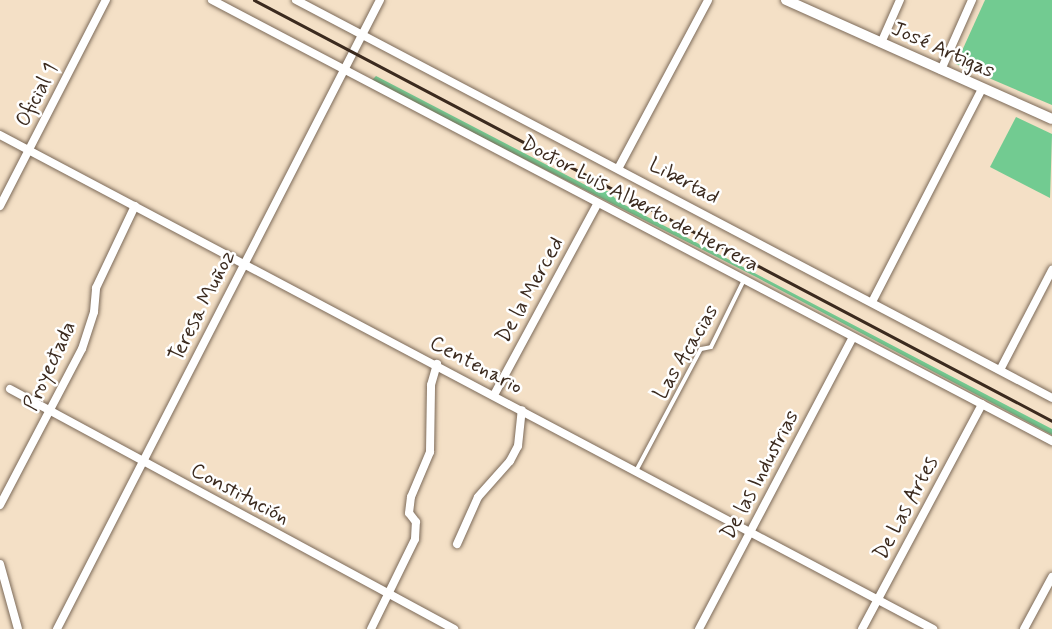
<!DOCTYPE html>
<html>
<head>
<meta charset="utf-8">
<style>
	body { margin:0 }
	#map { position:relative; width:1052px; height:629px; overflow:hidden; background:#f4e0c6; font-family:Mynerve,sans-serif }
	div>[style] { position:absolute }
	.green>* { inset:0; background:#72cb91 }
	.roads { filter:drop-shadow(0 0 2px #7c6a59) drop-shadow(0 0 2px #7c6a59) }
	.service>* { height:4px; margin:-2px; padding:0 2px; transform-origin:2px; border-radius:2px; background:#fff }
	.minor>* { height:8px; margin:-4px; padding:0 4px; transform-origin:4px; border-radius:4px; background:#fff }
	.tertiary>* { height:10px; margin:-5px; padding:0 5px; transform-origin:5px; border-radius:5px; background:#fff }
	.rail>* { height:3px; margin:-1.5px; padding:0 1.5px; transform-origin:1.5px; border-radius:1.5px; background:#3b2a1e }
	span { translate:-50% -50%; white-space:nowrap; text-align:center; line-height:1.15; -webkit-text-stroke:5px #fff; paint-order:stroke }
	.street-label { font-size:21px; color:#3b2a1e }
</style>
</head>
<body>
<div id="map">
	<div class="green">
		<i style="clip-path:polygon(985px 0,1052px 0,1052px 105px,956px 64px)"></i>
		<i style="clip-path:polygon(376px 76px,595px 190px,608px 191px,619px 202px,1052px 429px,1052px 435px,758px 278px,371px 81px)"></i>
		<i style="clip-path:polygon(1016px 117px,1052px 134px,1050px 198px,990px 167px)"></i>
	</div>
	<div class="roads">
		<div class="service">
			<i style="left:636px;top:471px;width:138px;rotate:-62deg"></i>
			<i style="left:701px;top:349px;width:10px;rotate:-11deg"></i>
			<i style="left:711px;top:347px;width:75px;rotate:-63.8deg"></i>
		</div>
		<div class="minor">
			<i style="left:212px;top:0;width:949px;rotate:27.7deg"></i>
			<i style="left:296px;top:0;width:854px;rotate:27.76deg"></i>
			<i style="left:881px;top:43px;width:47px;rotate:-66.2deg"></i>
			<i style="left:941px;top:70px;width:77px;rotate:-66.1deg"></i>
			<i style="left:0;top:135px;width:1056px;rotate:27.9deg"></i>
			<i style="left:619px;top:167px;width:189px;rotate:-61.9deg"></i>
			<i style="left:0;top:206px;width:232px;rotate:-62.8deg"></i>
			<i style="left:872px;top:302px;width:240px;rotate:-62.7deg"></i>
			<i style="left:1000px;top:370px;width:113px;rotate:-62.5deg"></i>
			<i style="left:10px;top:389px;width:505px;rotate:28.39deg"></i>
			<i style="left:494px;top:395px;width:218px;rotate:-61.6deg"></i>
			<i style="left:0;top:505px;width:176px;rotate:-62.3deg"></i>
			<i style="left:82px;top:349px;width:39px;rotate:-72deg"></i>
			<i style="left:94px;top:312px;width:24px;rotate:-85deg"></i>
			<i style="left:96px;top:288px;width:91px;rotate:-64.6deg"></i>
			<i style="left:457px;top:544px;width:51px;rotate:-65.9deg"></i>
			<i style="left:478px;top:497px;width:48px;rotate:-48.4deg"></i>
			<i style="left:510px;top:461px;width:17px;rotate:-62deg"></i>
			<i style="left:518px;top:446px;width:36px;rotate:-84deg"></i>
			<i style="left:0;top:564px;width:67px;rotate:74.5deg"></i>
			<i style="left:57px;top:629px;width:707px;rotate:-62.82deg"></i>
			<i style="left:371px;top:629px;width:100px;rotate:-63.9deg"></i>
			<i style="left:415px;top:539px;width:17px;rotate:-87deg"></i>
			<i style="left:416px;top:522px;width:11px;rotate:-128deg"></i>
			<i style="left:409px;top:513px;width:16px;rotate:-83deg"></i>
			<i style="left:411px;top:497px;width:49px;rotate:-67.1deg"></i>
			<i style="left:430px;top:452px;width:67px;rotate:-89.1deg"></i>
			<i style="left:431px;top:385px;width:22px;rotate:-74deg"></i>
			<i style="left:699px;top:629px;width:330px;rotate:-62.2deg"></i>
			<i style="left:862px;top:629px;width:255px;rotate:-61.9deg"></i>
			<i style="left:1024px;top:629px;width:59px;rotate:-61.7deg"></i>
		</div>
		<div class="tertiary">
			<i style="left:786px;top:0;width:291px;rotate:24.1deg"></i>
		</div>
	</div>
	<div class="rail">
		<i style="left:254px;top:0;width:902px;rotate:27.81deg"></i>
	</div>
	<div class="street-label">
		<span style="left:943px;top:50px;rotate:24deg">José Artigas</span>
		<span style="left:37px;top:95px;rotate:-63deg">Oficial 1</span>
		<span style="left:684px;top:181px;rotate:28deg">Libertad</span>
		<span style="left:640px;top:204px;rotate:28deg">Doctor Luis Alberto de Herrera</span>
		<span style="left:530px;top:290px;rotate:-61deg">De la Merced</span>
		<span style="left:202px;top:306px;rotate:-63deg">Teresa Muñoz</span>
		<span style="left:686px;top:352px;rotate:-59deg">Las Acacias</span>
		<span style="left:476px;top:365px;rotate:28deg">Centenario</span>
		<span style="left:50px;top:366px;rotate:-65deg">Proyectada</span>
		<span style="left:760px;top:475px;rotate:-62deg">De las Industrias</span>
		<span style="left:240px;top:494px;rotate:28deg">Constitución</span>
		<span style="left:906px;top:508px;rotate:-62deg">De Las Artes</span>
	</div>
</div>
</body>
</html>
